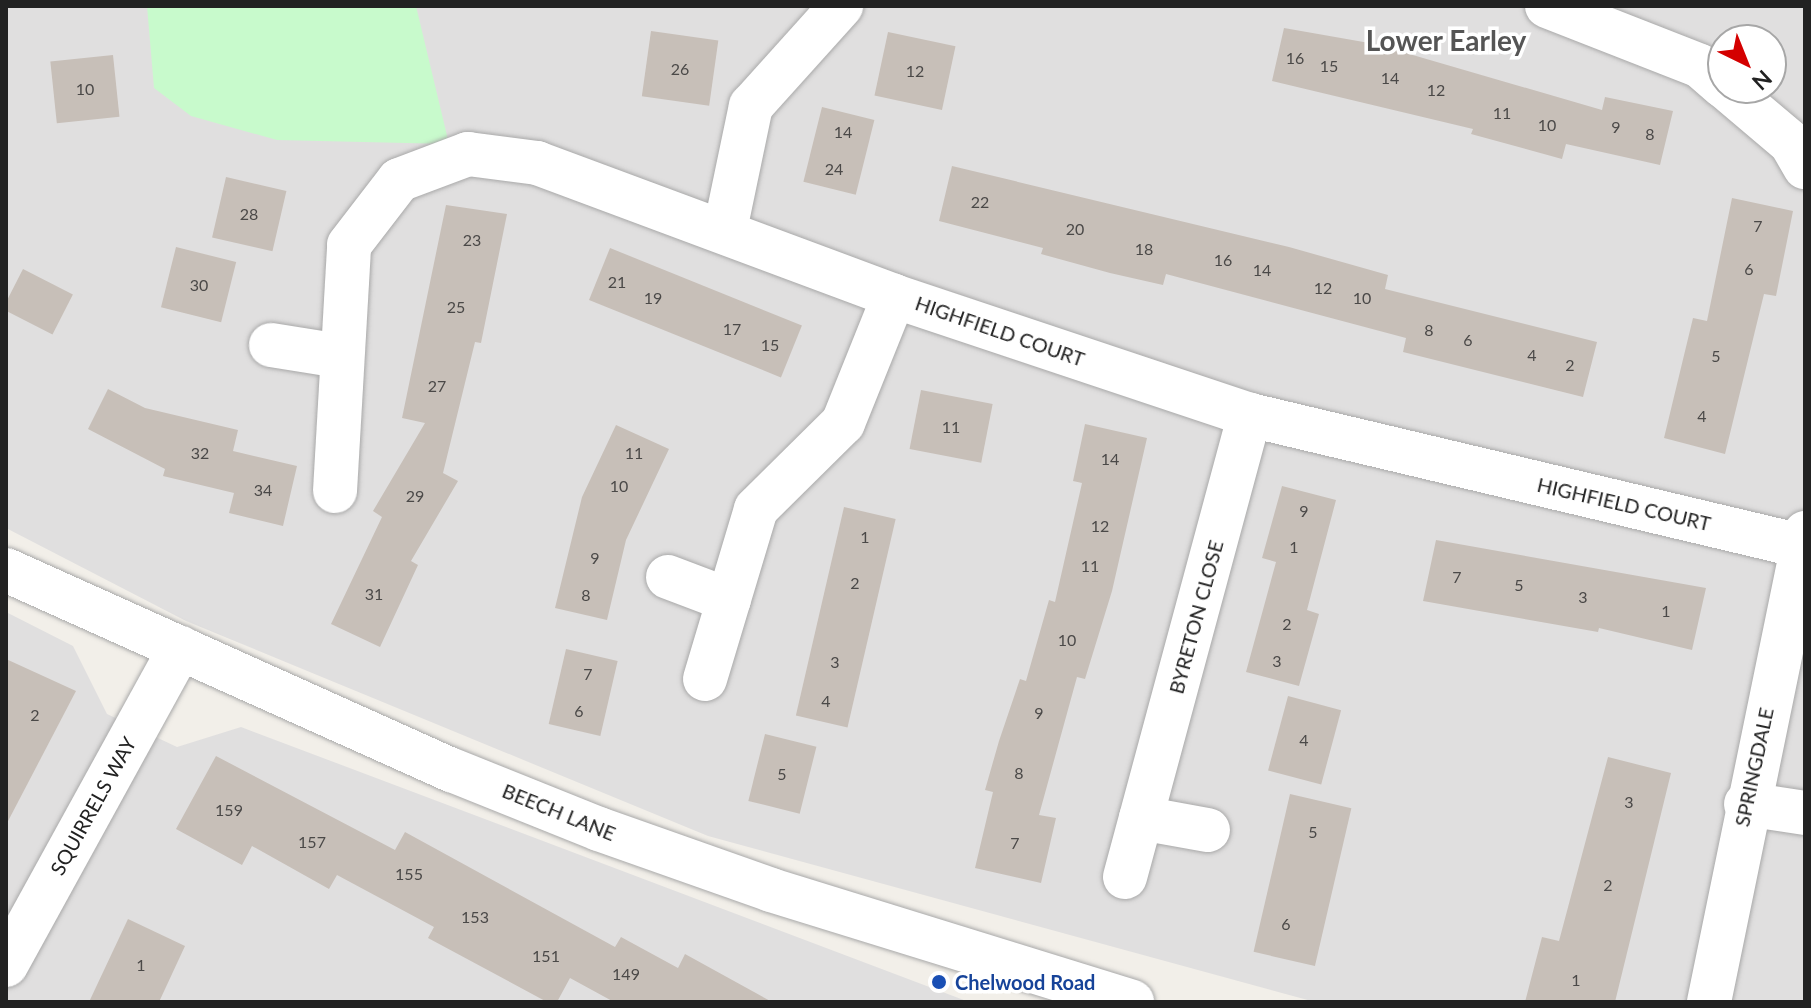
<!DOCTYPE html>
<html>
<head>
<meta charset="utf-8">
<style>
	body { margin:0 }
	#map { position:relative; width:1811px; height:1008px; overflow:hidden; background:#f2efe9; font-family:Lato,sans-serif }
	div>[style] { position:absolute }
	.residential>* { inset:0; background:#e0dfdf }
	.park>* { inset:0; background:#c8facc }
	.building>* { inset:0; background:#c7bfb8; transform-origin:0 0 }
	.roads { filter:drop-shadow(0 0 2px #a9a9a9) drop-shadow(0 0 2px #a9a9a9) }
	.minor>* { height:44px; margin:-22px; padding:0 22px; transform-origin:22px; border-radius:22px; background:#fff }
	.dots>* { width:22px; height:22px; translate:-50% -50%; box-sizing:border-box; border:4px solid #fff; border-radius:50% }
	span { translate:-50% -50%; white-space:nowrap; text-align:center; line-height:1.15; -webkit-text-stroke:7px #fff; paint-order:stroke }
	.number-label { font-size:16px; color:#4b4948 }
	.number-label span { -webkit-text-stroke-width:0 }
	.street-label { font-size:20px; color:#222 }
	.transit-label { font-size:20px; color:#164399; font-weight:700 }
	.left { translate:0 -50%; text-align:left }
	.district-label { font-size:28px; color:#555; font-weight:700 }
	.frame { position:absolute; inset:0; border:8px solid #222; pointer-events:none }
	.north { position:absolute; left:1707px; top:24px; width:80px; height:80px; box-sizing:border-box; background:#fff; border:2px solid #a7a7a7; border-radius:50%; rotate:137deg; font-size:22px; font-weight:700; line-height:32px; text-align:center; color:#222 }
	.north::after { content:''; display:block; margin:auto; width:28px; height:36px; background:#d40000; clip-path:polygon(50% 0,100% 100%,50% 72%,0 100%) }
</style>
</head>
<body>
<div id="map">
	<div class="residential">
		<i style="clip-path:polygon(evenodd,6px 6px,1805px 6px,1805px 1002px,1315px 1002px,708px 836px,186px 621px,6px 528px,6px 6px,1723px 40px,1771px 40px,1771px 88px,1723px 88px,1723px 40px)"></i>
		<i style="clip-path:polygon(6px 612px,73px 646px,107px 714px,177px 747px,241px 727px,969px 1002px,6px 1002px)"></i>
	</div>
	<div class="park">
		<i style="clip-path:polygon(147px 6px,416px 6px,449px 144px,277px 140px,191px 116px,154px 88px)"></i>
	</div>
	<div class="building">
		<i style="clip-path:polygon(1284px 28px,1375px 44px,1602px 110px,1605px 97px,1673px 111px,1660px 165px,1566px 144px,1562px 159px,1471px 134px,1473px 129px,1272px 81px)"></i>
		<i style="left:651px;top:31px;width:68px;height:66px;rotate:8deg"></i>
		<i style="left:888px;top:32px;width:69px;height:65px;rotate:12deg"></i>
		<i style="left:113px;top:55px;width:62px;height:63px;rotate:84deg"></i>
		<i style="left:822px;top:107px;width:54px;height:77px;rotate:14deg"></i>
		<i style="clip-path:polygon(952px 166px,1289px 247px,1388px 275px,1385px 289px,1597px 342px,1583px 397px,1403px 352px,1406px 338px,1166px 274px,1163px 285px,1110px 273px,1041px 254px,1043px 248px,939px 221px)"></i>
		<i style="left:226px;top:177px;width:62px;height:62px;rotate:13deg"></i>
		<i style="clip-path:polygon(1732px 198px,1793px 211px,1776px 296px,1764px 294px,1725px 454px,1664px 438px,1693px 318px,1707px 321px)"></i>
		<i style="clip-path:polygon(446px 205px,507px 214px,481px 343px,475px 342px,443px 473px,458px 481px,411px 561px,418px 565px,380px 647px,331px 624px,382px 517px,373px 511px,425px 423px,402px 418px)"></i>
		<i style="left:176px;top:247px;width:62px;height:62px;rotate:14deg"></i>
		<i style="left:610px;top:248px;width:207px;height:56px;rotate:22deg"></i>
		<i style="left:23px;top:269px;width:56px;height:45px;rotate:27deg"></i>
		<i style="clip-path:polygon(108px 389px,145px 408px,238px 430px,233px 451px,297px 466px,283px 526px,229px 513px,234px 493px,163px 476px,165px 469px,88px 429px)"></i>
		<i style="left:921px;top:390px;width:73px;height:60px;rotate:11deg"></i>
		<i style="clip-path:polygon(1085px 424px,1147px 438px,1112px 591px,1085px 679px,1077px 677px,1039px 815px,1056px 818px,1041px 883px,975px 868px,993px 792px,985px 790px,999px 741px,1020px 679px,1026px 681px,1049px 600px,1055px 602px,1082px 483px,1073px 481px)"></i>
		<i style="clip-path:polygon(616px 425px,669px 449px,626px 540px,607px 620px,555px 608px,582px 497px)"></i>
		<i style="clip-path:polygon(1282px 486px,1336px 500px,1307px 610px,1319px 614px,1299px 686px,1246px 672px,1276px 562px,1262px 558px)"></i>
		<i style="left:844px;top:507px;width:53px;height:214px;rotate:13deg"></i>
		<i style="clip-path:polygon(1436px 540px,1706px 588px,1692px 650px,1599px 628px,1598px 632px,1423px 601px)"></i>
		<i style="left:566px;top:649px;width:53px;height:77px;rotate:13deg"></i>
		<i style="clip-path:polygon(6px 659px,76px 691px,6px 825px)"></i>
		<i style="left:1288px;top:696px;width:55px;height:77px;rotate:15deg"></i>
		<i style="left:765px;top:734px;width:53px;height:69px;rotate:14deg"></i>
		<i style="clip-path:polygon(216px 756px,395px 850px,405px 832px,615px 947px,621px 937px,678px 968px,685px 954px,772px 1002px,614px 1002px,570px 978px,557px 1002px,547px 1002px,428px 938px,434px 927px,337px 875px,329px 889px,252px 846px,242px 865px,176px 829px)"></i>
		<i style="clip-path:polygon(1608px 757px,1671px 773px,1615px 1002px,1525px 1002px,1542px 937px,1559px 941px)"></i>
		<i style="left:1290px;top:794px;width:63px;height:162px;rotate:13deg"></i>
		<i style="clip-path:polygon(128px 919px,185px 946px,159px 1002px,89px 1002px)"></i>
	</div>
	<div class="roads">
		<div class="minor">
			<i style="left:1547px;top:6px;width:164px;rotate:21.4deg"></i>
			<i style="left:1700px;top:66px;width:30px;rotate:41deg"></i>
			<i style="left:1726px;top:88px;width:85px;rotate:40.2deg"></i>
			<i style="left:1791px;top:143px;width:28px;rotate:60deg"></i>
			<i style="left:725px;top:230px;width:127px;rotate:-78.2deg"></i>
			<i style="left:751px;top:106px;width:135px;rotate:-48deg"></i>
			<i style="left:271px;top:345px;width:70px;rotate:9.1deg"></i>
			<i style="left:335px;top:491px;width:246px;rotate:-86.7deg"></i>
			<i style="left:349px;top:245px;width:82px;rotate:-52.4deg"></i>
			<i style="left:399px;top:180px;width:74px;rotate:-20.6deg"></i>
			<i style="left:468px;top:154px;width:70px;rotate:7.4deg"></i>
			<i style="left:537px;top:163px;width:381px;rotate:20.4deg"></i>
			<i style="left:894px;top:296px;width:375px;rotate:18.5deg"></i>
			<i style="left:1250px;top:415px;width:566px;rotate:13.37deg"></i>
			<i style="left:6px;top:570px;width:489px;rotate:24.2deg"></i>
			<i style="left:452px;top:770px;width:158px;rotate:21.9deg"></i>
			<i style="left:599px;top:829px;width:182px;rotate:19.5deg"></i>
			<i style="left:771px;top:890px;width:378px;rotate:17.2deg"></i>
			<i style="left:668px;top:577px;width:65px;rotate:20.7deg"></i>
			<i style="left:705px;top:679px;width:177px;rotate:-73.3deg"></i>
			<i style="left:756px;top:509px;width:122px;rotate:-44.7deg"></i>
			<i style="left:843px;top:423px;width:137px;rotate:-68.1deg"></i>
			<i style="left:1746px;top:804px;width:60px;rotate:8.7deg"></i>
			<i style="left:1141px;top:818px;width:68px;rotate:10.2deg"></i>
			<i style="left:1125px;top:877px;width:479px;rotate:-74.9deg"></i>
			<i style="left:6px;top:965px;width:362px;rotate:-61.2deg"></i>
			<i style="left:1709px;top:1002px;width:479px;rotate:-78.4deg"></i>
		</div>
	</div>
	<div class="dots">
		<i style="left:939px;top:982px;background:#1a4fb4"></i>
	</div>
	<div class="number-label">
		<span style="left:1295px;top:58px">16</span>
		<span style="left:1329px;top:66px">15</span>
		<span style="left:680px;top:69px">26</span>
		<span style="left:915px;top:71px">12</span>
		<span style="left:1390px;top:78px">14</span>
		<span style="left:85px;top:89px">10</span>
		<span style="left:1436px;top:90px">12</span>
		<span style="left:1502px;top:113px">11</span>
		<span style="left:1547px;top:125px">10</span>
		<span style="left:1616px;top:127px">9</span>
		<span style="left:843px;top:132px">14</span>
		<span style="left:1650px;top:134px">8</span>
		<span style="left:834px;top:169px">24</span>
		<span style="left:980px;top:202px">22</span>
		<span style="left:249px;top:214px">28</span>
		<span style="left:1758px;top:226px">7</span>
		<span style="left:1075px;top:229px">20</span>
		<span style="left:472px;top:240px">23</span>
		<span style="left:1144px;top:249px">18</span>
		<span style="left:1223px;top:260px">16</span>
		<span style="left:1749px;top:269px">6</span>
		<span style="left:1262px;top:270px">14</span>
		<span style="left:617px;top:282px">21</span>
		<span style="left:199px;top:285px">30</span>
		<span style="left:1323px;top:288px">12</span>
		<span style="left:653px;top:298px">19</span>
		<span style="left:1362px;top:298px">10</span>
		<span style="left:456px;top:307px">25</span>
		<span style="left:732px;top:329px">17</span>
		<span style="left:1429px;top:330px">8</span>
		<span style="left:1468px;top:340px">6</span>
		<span style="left:770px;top:345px">15</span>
		<span style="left:1532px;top:355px">4</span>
		<span style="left:1716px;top:356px">5</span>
		<span style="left:1570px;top:365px">2</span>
		<span style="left:437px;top:386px">27</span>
		<span style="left:1702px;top:416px">4</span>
		<span style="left:951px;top:427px">11</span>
		<span style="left:200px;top:453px">32</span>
		<span style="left:634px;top:453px">11</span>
		<span style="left:1110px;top:459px">14</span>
		<span style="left:619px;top:486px">10</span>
		<span style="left:263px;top:490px">34</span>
		<span style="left:415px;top:496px">29</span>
		<span style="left:1304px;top:511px">9</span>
		<span style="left:1100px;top:526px">12</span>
		<span style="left:865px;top:537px">1</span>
		<span style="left:1294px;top:547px">1</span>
		<span style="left:595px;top:558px">9</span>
		<span style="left:1090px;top:566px">11</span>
		<span style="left:1457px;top:577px">7</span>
		<span style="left:855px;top:583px">2</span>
		<span style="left:1519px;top:585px">5</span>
		<span style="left:374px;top:594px">31</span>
		<span style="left:586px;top:595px">8</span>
		<span style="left:1583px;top:597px">3</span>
		<span style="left:1666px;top:611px">1</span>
		<span style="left:1287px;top:624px">2</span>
		<span style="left:1067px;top:640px">10</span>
		<span style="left:1277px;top:661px">3</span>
		<span style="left:835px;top:662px">3</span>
		<span style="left:588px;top:674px">7</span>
		<span style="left:826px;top:701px">4</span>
		<span style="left:579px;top:711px">6</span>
		<span style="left:1039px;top:713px">9</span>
		<span style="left:35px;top:715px">2</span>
		<span style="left:1304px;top:740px">4</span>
		<span style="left:1019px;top:773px">8</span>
		<span style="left:782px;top:774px">5</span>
		<span style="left:1629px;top:802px">3</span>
		<span style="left:229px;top:810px">159</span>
		<span style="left:1313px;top:832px">5</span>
		<span style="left:312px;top:842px">157</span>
		<span style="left:1015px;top:843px">7</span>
		<span style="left:409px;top:874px">155</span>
		<span style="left:1608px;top:885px">2</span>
		<span style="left:475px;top:917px">153</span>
		<span style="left:1286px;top:924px">6</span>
		<span style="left:546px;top:956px">151</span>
		<span style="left:141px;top:965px">1</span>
		<span style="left:626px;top:974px">149</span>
		<span style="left:1576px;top:980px">1</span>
	</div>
	<div class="street-label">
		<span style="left:1000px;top:331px;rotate:19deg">HIGHFIELD COURT</span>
		<span style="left:1624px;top:504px;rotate:13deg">HIGHFIELD COURT</span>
		<span style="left:1196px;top:617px;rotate:-75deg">BYRETON CLOSE</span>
		<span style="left:1754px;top:767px;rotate:-78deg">SPRINGDALE</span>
		<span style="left:93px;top:806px;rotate:-61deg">SQUIRRELS WAY</span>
		<span style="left:559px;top:812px;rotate:22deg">BEECH LANE</span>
	</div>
	<div class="transit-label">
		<span class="left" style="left:955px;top:982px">Chelwood Road</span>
	</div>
	<div class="district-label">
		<span style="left:1446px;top:40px">Lower Earley</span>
	</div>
	<div class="frame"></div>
	<div class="north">N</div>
</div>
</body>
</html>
